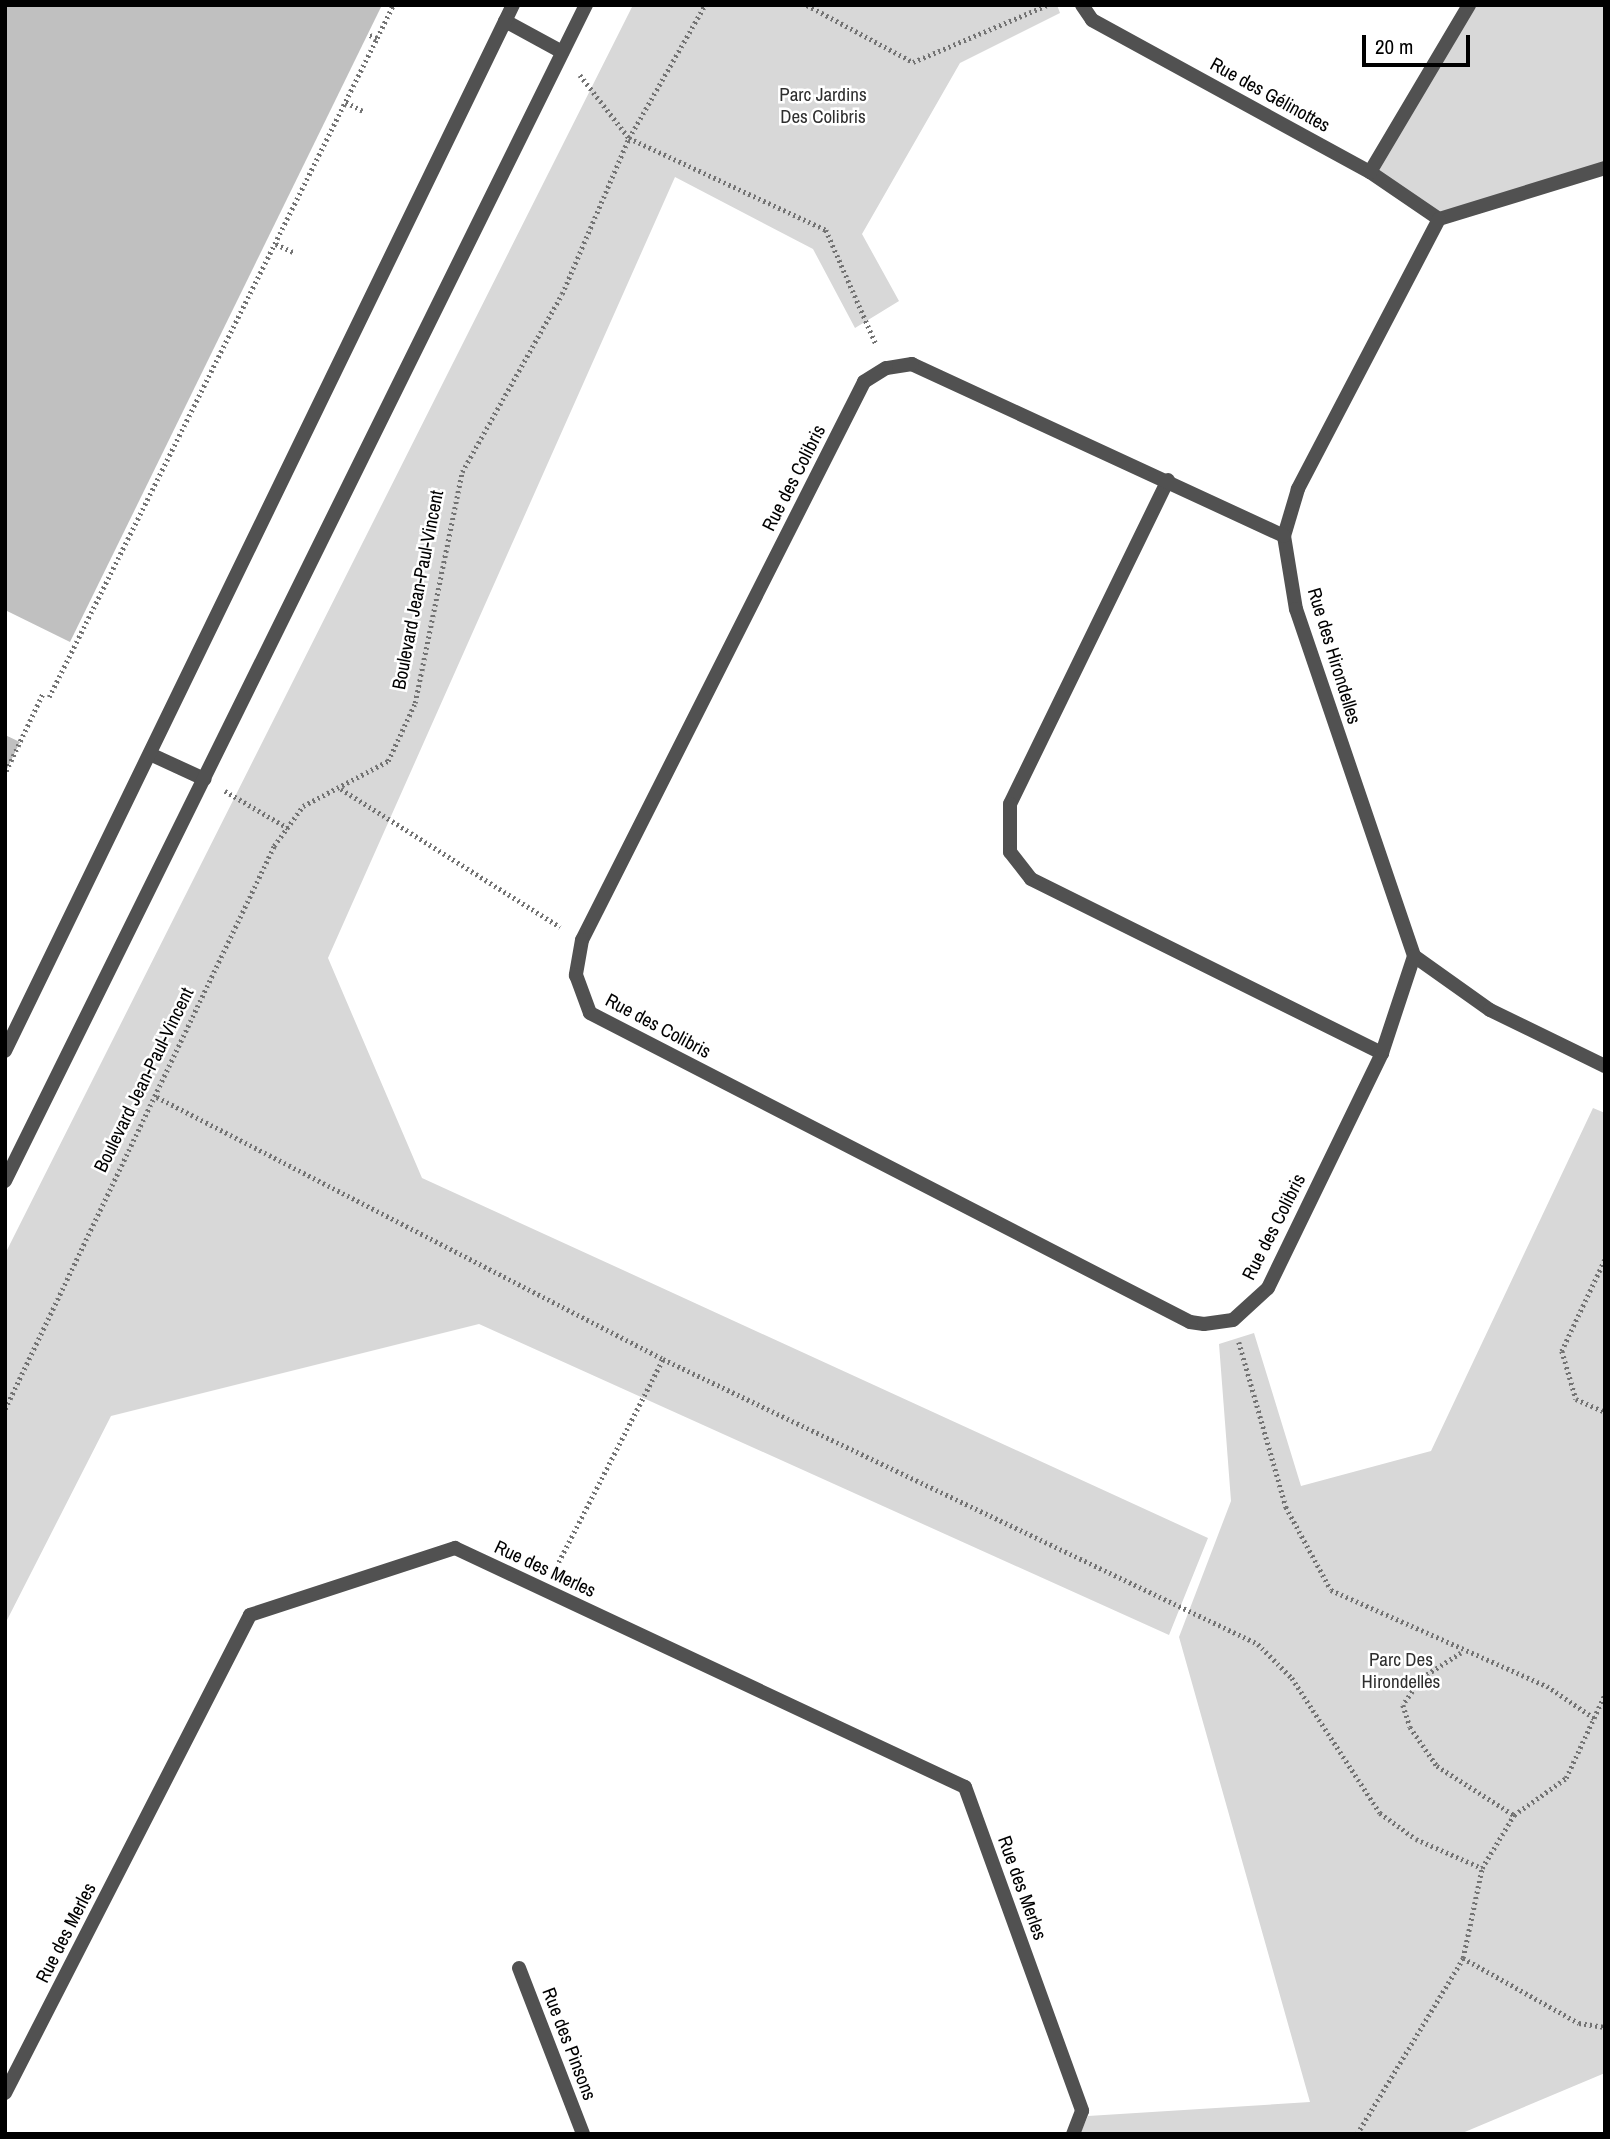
<!DOCTYPE html>
<html>
<head>
<meta charset="utf-8">
<style>
	body { margin:0 }
	#map { position:relative; width:1610px; height:2139px; overflow:hidden; background:#fff; font-family:"Archivo Narrow",sans-serif }
	div>[style] { position:absolute }
	.green>* { inset:0; background:#d8d8d8 }
	.building>* { inset:0; background:#c0c0c0 }
	.path>* { height:4.5px; margin-top:-2.25px; transform-origin:0; background:repeating-linear-gradient(90deg,#737373 0 2px,transparent 0 5.5px) }
	.minor>* { height:14px; margin:-7px; padding:0 7px; transform-origin:7px; border-radius:7px; background:#515151 }
	.tertiary>* { height:14px; margin:-7px; padding:0 7px; transform-origin:7px; border-radius:7px; background:#515151 }
	span { translate:-50% -50%; white-space:nowrap; text-align:center; line-height:1.15; -webkit-text-stroke:5px #fff; paint-order:stroke }
	.park-label { font-size:19px; color:#2f2f2f }
	.street-label { font-size:19px; color:#000 }
	.frame { position:absolute; inset:0; border:7px solid #000; pointer-events:none }
	.scale { position:absolute; left:1362px; top:35px; width:108px; height:32px; box-sizing:border-box; border:4px solid #000; border-top:0; padding-left:9px; font-size:21px; line-height:24px; white-space:nowrap; color:#000; -webkit-text-stroke:5px #fff; paint-order:stroke }
</style>
</head>
<body>
<div id="map">
	<div class="green">
		<i style="clip-path:polygon(633px 5px,1057px 5px,1060px 13px,960px 63px,862px 234px,899px 301px,855px 328px,813px 249px,675px 177px,328px 958px,422px 1178px,1208px 1538px,1169px 1635px,479px 1324px,111px 1416px,5px 1624px,5px 1254px)"></i>
		<i style="clip-path:polygon(1469px 5px,1605px 5px,1605px 168px,1439px 219px,1370px 172px)"></i>
		<i style="clip-path:polygon(1593px 1108px,1605px 1113px,1605px 2073px,1460px 2134px,1080px 2134px,1088px 2116px,1310px 2102px,1179px 1637px,1231px 1501px,1219px 1344px,1254px 1333px,1301px 1486px,1431px 1451px)"></i>
	</div>
	<div class="building">
		<i style="clip-path:polygon(5px 5px,382px 5px,70px 642px,5px 610px)"></i>
		<i style="clip-path:polygon(5px 735px,20px 742px,5px 773px)"></i>
	</div>
	<div class="path">
		<i style="left:807px;top:5px;width:120px;rotate:28.3deg"></i>
		<i style="left:913px;top:62px;width:146px;rotate:-23deg"></i>
		<i style="left:377px;top:38px;width:37px;rotate:-64deg"></i>
		<i style="left:580px;top:75px;width:80px;rotate:52.1deg"></i>
		<i style="left:629px;top:138px;width:217px;rotate:25deg"></i>
		<i style="left:826px;top:230px;width:124px;rotate:66.3deg"></i>
		<i style="left:346px;top:102px;width:19px;rotate:28deg"></i>
		<i style="left:276px;top:244px;width:19px;rotate:25deg"></i>
		<i style="left:49px;top:697px;width:736px;rotate:-63.54deg"></i>
		<i style="left:377px;top:38px;width:9px;rotate:-162deg"></i>
		<i style="left:6px;top:771px;width:86px;rotate:-64.6deg"></i>
		<i style="left:341px;top:789px;width:259px;rotate:32.2deg"></i>
		<i style="left:225px;top:791px;width:73px;rotate:30.4deg"></i>
		<i style="left:157px;top:1097px;width:570px;rotate:27.37deg"></i>
		<i style="left:663px;top:1359px;width:660px;rotate:25.59deg"></i>
		<i style="left:1258px;top:1644px;width:48px;rotate:45deg"></i>
		<i style="left:1292px;top:1678px;width:161px;rotate:56.9deg"></i>
		<i style="left:1380px;top:1813px;width:44px;rotate:35.8deg"></i>
		<i style="left:1416px;top:1839px;width:72px;rotate:23.7deg"></i>
		<i style="left:1605px;top:1260px;width:101px;rotate:115.3deg"></i>
		<i style="left:1562px;top:1351px;width:50px;rotate:73.7deg"></i>
		<i style="left:1576px;top:1399px;width:32px;rotate:24deg"></i>
		<i style="left:1239px;top:1342px;width:172px;rotate:74.1deg"></i>
		<i style="left:1286px;top:1507px;width:94px;rotate:61.5deg"></i>
		<i style="left:1331px;top:1590px;width:236px;rotate:24deg"></i>
		<i style="left:1547px;top:1686px;width:60px;rotate:34.2deg"></i>
		<i style="left:5px;top:1409px;width:624px;rotate:-64.46deg"></i>
		<i style="left:274px;top:846px;width:49px;rotate:-54.1deg"></i>
		<i style="left:303px;top:806px;width:96px;rotate:-27.9deg"></i>
		<i style="left:388px;top:761px;width:64px;rotate:-65deg"></i>
		<i style="left:415px;top:703px;width:236px;rotate:-78.5deg"></i>
		<i style="left:462px;top:472px;width:204px;rotate:-60.7deg"></i>
		<i style="left:562px;top:294px;width:170px;rotate:-66.8deg"></i>
		<i style="left:629px;top:138px;width:153px;rotate:-60.3deg"></i>
		<i style="left:556px;top:1567px;width:234px;rotate:-62.8deg"></i>
		<i style="left:1461px;top:1653px;width:46px;rotate:147.3deg"></i>
		<i style="left:1422px;top:1678px;width:33px;rotate:125deg"></i>
		<i style="left:1403px;top:1705px;width:23px;rotate:72deg"></i>
		<i style="left:1410px;top:1727px;width:47px;rotate:55.3deg"></i>
		<i style="left:1437px;top:1766px;width:91px;rotate:32.5deg"></i>
		<i style="left:1463px;top:1958px;width:133px;rotate:29.3deg"></i>
		<i style="left:1579px;top:2023px;width:26px;rotate:9deg"></i>
		<i style="left:1357px;top:2134px;width:205px;rotate:-58.9deg"></i>
		<i style="left:1463px;top:1958px;width:92px;rotate:-78.1deg"></i>
		<i style="left:1482px;top:1868px;width:62px;rotate:-58.9deg"></i>
		<i style="left:1514px;top:1815px;width:64px;rotate:-35.4deg"></i>
		<i style="left:1566px;top:1778px;width:93px;rotate:-65.1deg"></i>
	</div>
	<div class="minor">
		<i style="left:1082px;top:5px;width:18px;rotate:56deg"></i>
		<i style="left:1092px;top:20px;width:317px;rotate:28.7deg"></i>
		<i style="left:1370px;top:172px;width:83px;rotate:34.3deg"></i>
		<i style="left:1605px;top:168px;width:174px;rotate:162.9deg"></i>
		<i style="left:1439px;top:219px;width:305px;rotate:117.6deg"></i>
		<i style="left:1298px;top:489px;width:49px;rotate:106.6deg"></i>
		<i style="left:1284px;top:536px;width:74px;rotate:80.7deg"></i>
		<i style="left:1296px;top:609px;width:367px;rotate:71.2deg"></i>
		<i style="left:1414px;top:956px;width:93px;rotate:35.4deg"></i>
		<i style="left:1490px;top:1010px;width:128px;rotate:26deg"></i>
		<i style="left:1370px;top:172px;width:194px;rotate:-59.3deg"></i>
		<i style="left:1168px;top:480px;width:360px;rotate:116deg"></i>
		<i style="left:1010px;top:804px;width:48px;rotate:90deg"></i>
		<i style="left:1010px;top:852px;width:34px;rotate:52deg"></i>
		<i style="left:1031px;top:879px;width:392px;rotate:26.4deg"></i>
		<i style="left:1284px;top:536px;width:410px;rotate:-155.2deg"></i>
		<i style="left:912px;top:364px;width:26px;rotate:171deg"></i>
		<i style="left:886px;top:368px;width:26px;rotate:148deg"></i>
		<i style="left:864px;top:382px;width:625px;rotate:116.81deg"></i>
		<i style="left:582px;top:940px;width:36px;rotate:100deg"></i>
		<i style="left:576px;top:975px;width:40px;rotate:69.8deg"></i>
		<i style="left:590px;top:1013px;width:675px;rotate:27.25deg"></i>
		<i style="left:1190px;top:1322px;width:14px;rotate:8deg"></i>
		<i style="left:1204px;top:1324px;width:29px;rotate:-8deg"></i>
		<i style="left:1233px;top:1320px;width:47px;rotate:-42.4deg"></i>
		<i style="left:1268px;top:1288px;width:261px;rotate:-64.1deg"></i>
		<i style="left:1382px;top:1053px;width:102px;rotate:-71.7deg"></i>
		<i style="left:519px;top:1968px;width:178px;rotate:68.9deg"></i>
		<i style="left:5px;top:2093px;width:537px;rotate:-62.86deg"></i>
		<i style="left:250px;top:1615px;width:216px;rotate:-18.1deg"></i>
		<i style="left:455px;top:1548px;width:563px;rotate:25.11deg"></i>
		<i style="left:965px;top:1787px;width:344px;rotate:70.1deg"></i>
		<i style="left:1082px;top:2111px;width:25px;rotate:111deg"></i>
	</div>
	<div class="tertiary">
		<i style="left:505px;top:21px;width:65px;rotate:28.5deg"></i>
		<i style="left:150px;top:754px;width:60px;rotate:24.8deg"></i>
		<i style="left:5px;top:1051px;width:1163px;rotate:-64.1deg"></i>
		<i style="left:5px;top:1181px;width:1312px;rotate:-63.71deg"></i>
	</div>
	<div class="park-label">
		<span style="left:823px;top:106px">Parc Jardins<br>Des Colibris</span>
		<span style="left:1401px;top:1671px">Parc Des<br>Hirondelles</span>
	</div>
	<div class="street-label">
		<span style="left:1270px;top:95px;rotate:29deg">Rue des Gélinottes</span>
		<span style="left:794px;top:478px;rotate:-63deg">Rue des Colibris</span>
		<span style="left:418px;top:590px;rotate:-79deg">Boulevard Jean-Paul-Vincent</span>
		<span style="left:1334px;top:656px;rotate:73deg">Rue des Hirondelles</span>
		<span style="left:658px;top:1026px;rotate:28deg">Rue des Colibris</span>
		<span style="left:144px;top:1080px;rotate:-64deg">Boulevard Jean-Paul-Vincent</span>
		<span style="left:1274px;top:1227px;rotate:-63deg">Rue des Colibris</span>
		<span style="left:545px;top:1569px;rotate:25deg">Rue des Merles</span>
		<span style="left:1022px;top:1888px;rotate:70deg">Rue des Merles</span>
		<span style="left:66px;top:1933px;rotate:-63deg">Rue des Merles</span>
		<span style="left:569px;top:2044px;rotate:69deg">Rue des Pinsons</span>
	</div>
	<div class="frame"></div>
	<div class="scale">20 m</div>
</div>
</body>
</html>
